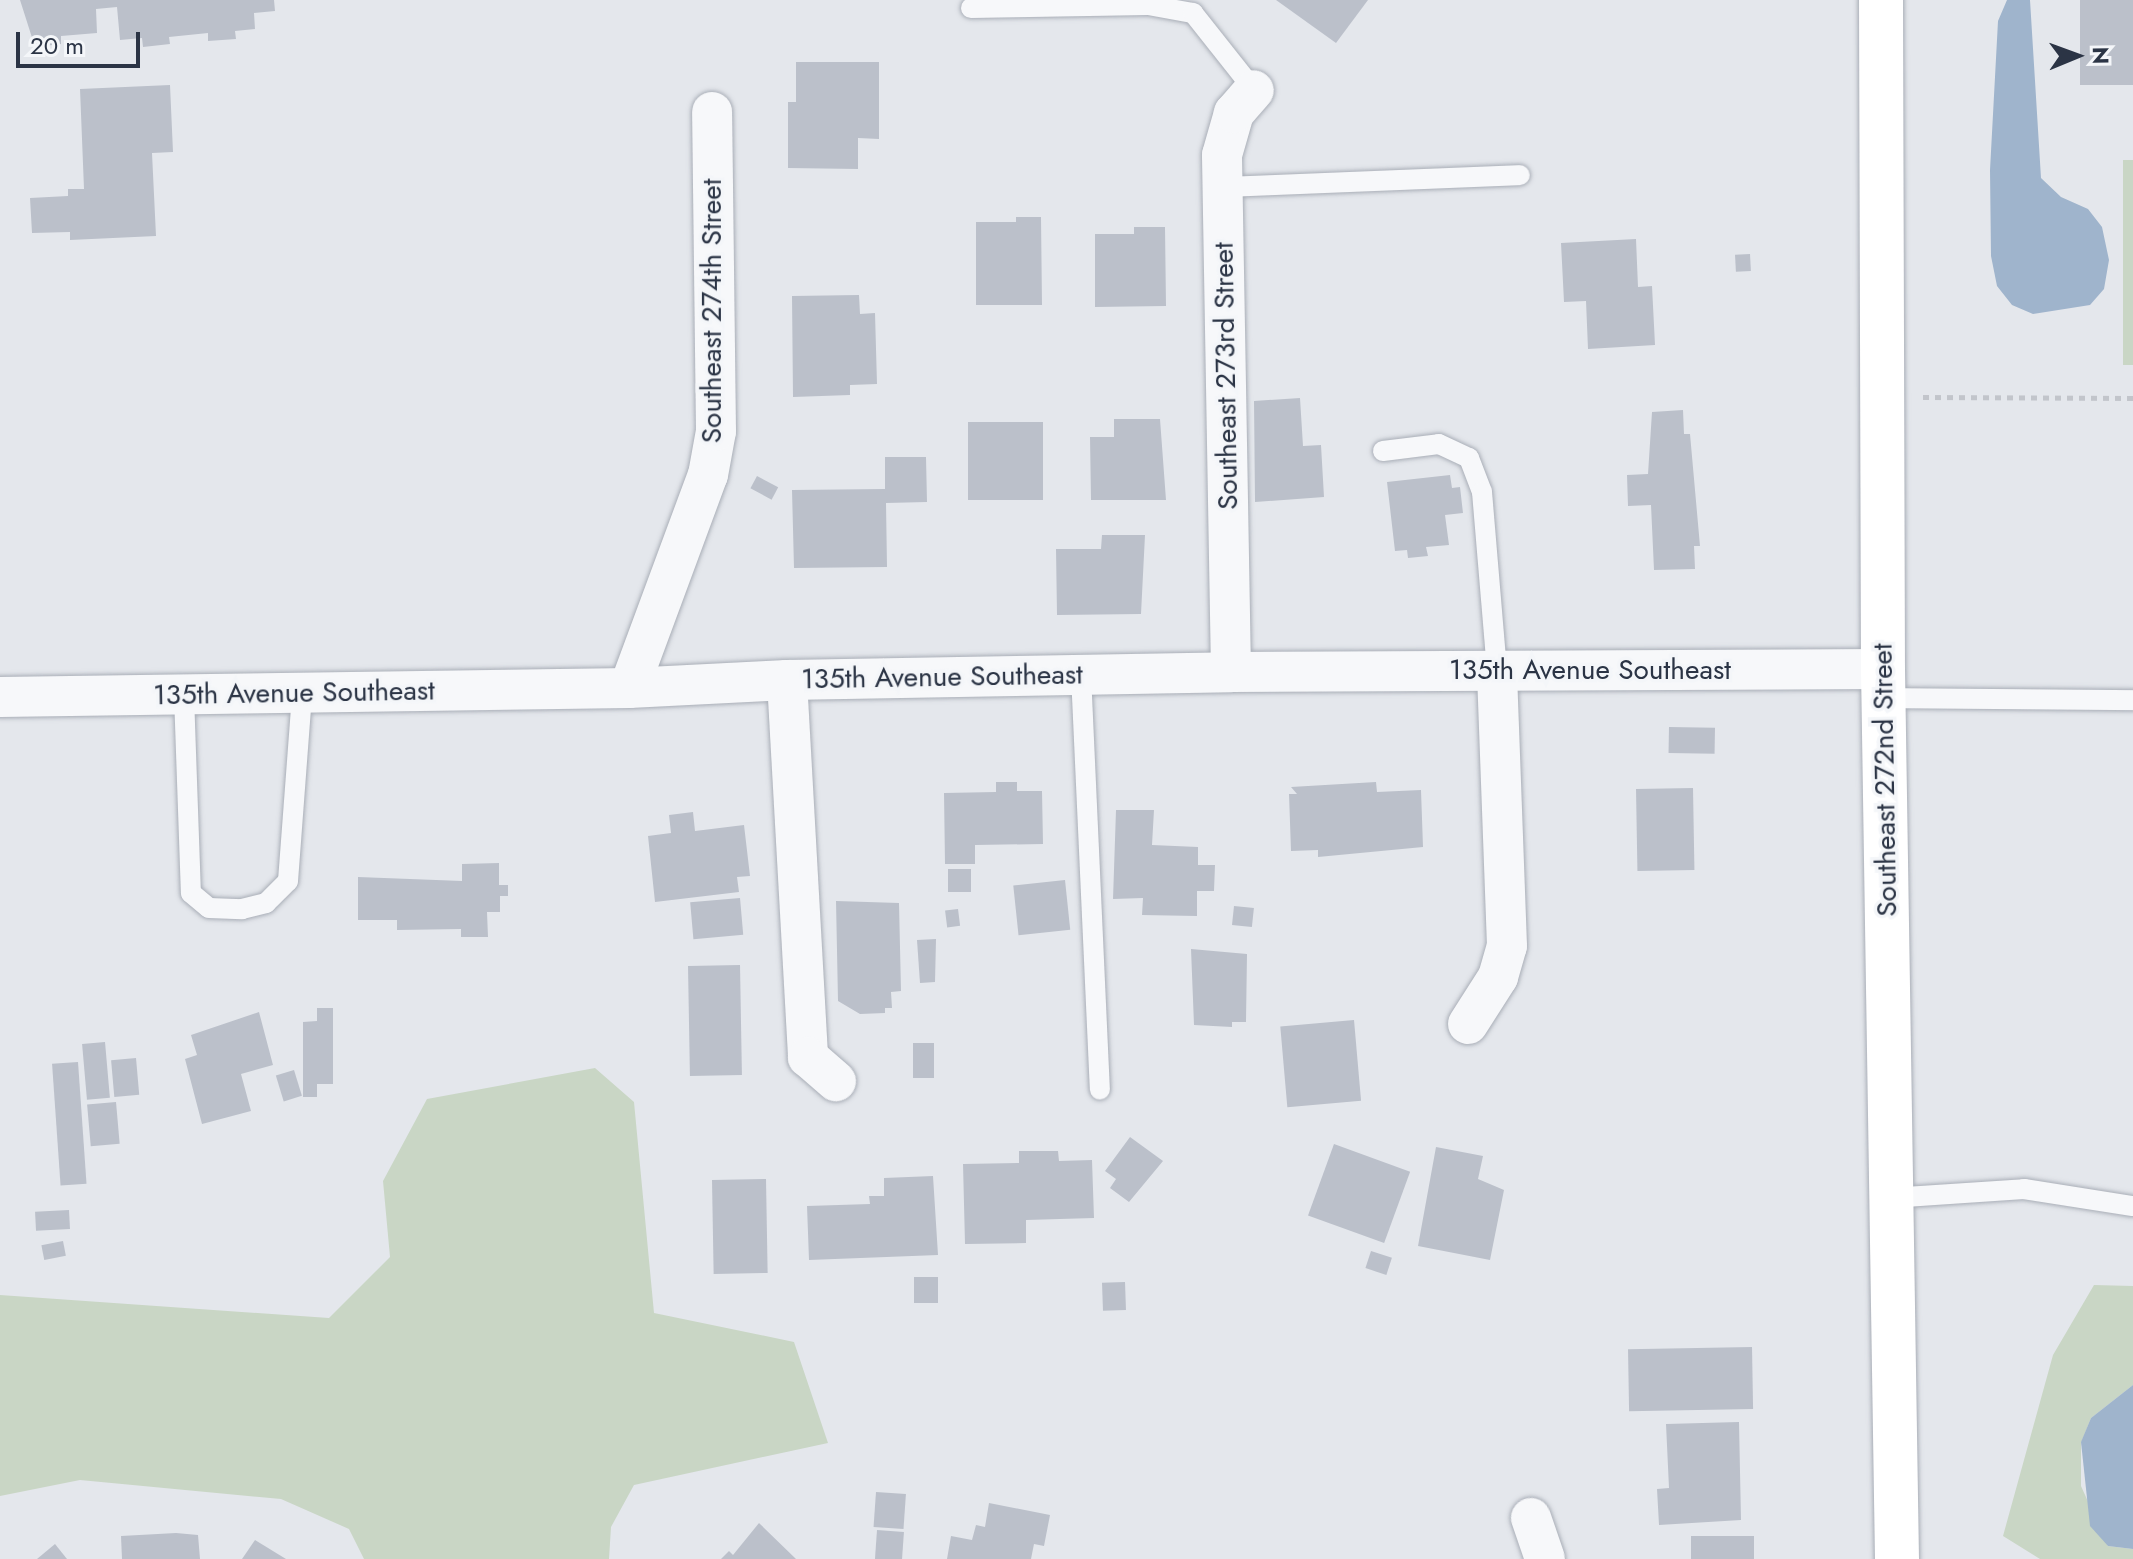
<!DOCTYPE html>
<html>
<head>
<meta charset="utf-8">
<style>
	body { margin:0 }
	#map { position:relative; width:2133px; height:1559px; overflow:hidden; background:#e4e7ec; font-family:Jost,sans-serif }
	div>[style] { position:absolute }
	.green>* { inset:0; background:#c9d6c5; transform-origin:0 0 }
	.water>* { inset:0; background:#9fb4cc }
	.building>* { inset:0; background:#bbc0ca; transform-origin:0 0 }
	.path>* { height:5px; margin-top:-2.5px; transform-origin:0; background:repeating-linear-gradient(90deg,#c2c5cb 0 6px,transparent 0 12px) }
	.roads { filter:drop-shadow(0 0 2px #a9aeb7) drop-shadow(0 0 2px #a9aeb7) }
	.lane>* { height:20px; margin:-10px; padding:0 10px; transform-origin:10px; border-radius:10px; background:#f7f8fa }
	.street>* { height:40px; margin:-20px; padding:0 20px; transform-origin:20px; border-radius:20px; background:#f7f8fa }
	.primary>* { height:44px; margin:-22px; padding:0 22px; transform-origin:22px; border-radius:22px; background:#fff }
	span { translate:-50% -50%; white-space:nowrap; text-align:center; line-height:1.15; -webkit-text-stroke:7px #f4f6f9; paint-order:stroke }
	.street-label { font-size:28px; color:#2b3445 }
	.north { position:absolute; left:2037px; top:16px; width:80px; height:80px; -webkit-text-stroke:6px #f4f6f9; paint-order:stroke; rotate:89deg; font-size:22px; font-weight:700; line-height:32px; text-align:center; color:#2b3445 }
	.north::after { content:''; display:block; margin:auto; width:28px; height:36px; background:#2b3445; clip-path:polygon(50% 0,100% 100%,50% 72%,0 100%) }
	.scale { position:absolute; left:16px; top:32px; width:124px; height:36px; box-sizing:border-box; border:4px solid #2b3445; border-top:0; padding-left:10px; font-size:24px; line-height:28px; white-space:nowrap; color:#2b3445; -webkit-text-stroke:6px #f4f6f9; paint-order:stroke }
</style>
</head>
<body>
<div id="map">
	<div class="green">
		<i style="left:2133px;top:160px;width:205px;height:10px;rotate:90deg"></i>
		<i style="clip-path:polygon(595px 1068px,634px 1102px,654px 1313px,794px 1342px,828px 1443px,634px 1485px,611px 1527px,609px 1559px,364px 1559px,349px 1529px,281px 1499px,80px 1480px,0 1496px,0 1295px,329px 1318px,390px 1257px,383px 1181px,427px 1099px)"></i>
		<i style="clip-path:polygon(2094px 1285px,2133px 1286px,2133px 1385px,2091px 1418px,2081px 1443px,2081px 1486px,2108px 1546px,2133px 1549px,2133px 1559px,2040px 1559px,2003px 1536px,2053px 1355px)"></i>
	</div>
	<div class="water">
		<i style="clip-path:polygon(2007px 0,2030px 0,2041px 178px,2061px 197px,2088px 209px,2102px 227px,2109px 260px,2104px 289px,2090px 305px,2033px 314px,2012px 305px,1997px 286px,1991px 256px,1990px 170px,1998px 21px)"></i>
		<i style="clip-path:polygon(2133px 1385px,2133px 1549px,2108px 1546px,2090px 1526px,2081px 1442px,2091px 1418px)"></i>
	</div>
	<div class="building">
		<i style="clip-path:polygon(20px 0,274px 0,275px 11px,254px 13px,255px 29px,235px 31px,236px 39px,208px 41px,208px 33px,169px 37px,170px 44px,143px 47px,142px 38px,120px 40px,117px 7px,96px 9px,97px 33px,61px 36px,61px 44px,35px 47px)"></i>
		<i style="clip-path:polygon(1276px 0,1368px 0,1336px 43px)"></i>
		<i style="left:2080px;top:0;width:53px;height:85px"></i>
		<i style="clip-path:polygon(796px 62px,879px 62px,879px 139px,858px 138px,858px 169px,788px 168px,788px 102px,796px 102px)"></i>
		<i style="clip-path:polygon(170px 85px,173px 152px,152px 153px,156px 236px,70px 240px,70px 232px,32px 233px,30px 198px,68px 196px,68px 189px,84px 189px,80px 89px)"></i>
		<i style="clip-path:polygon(1016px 217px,1041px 217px,1042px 305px,976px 305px,976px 222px,1016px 222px)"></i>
		<i style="clip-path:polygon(1134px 227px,1165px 227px,1166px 306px,1095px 307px,1095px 234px,1134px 234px)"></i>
		<i style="clip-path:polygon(1636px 239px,1638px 287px,1652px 286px,1655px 345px,1588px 349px,1586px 301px,1564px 302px,1561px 243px)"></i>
		<i style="left:1750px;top:254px;width:17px;height:15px;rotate:87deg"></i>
		<i style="clip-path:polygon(859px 295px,860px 314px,875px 313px,877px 384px,850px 385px,850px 395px,793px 397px,792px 296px)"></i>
		<i style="clip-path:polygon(1300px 398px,1303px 446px,1321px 445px,1324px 497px,1255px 502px,1254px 401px)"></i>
		<i style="clip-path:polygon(1683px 410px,1684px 434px,1690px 434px,1700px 546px,1694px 546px,1695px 569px,1654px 570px,1651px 505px,1628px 506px,1627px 475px,1648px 474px,1652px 412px)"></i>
		<i style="clip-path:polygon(1114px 419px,1160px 419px,1166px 500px,1091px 500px,1090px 437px,1114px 437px)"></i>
		<i style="left:968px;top:422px;width:75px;height:78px"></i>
		<i style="clip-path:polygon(885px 457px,926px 457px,927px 502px,886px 503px,887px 567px,794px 568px,792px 490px,885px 489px)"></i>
		<i style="clip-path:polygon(1450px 475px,1452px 488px,1460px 487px,1463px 513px,1445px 515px,1449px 545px,1426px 547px,1428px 556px,1408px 558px,1407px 550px,1395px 551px,1387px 482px)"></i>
		<i style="left:757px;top:476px;width:24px;height:14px;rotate:28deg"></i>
		<i style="clip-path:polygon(1102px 535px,1145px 535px,1141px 614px,1057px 615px,1056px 549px,1101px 549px)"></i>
		<i style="left:1669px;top:727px;width:46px;height:26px;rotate:1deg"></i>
		<i style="clip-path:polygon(996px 782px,1017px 782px,1017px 791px,1042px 791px,1043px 844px,975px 845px,975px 864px,945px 864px,944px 793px,996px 792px)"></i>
		<i style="clip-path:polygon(1376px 782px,1377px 792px,1421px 790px,1423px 847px,1318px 857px,1318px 850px,1291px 851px,1289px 794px,1297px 794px,1291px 787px)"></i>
		<i style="left:1693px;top:788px;width:82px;height:57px;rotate:89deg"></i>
		<i style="clip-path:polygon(1116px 810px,1154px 810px,1152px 845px,1198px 847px,1198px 865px,1215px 865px,1214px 891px,1197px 891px,1197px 916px,1142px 915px,1143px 898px,1113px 899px)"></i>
		<i style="clip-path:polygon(693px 812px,695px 831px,744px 825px,750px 876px,737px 877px,739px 892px,655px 902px,648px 836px,671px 833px,669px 815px)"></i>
		<i style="clip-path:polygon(499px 863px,499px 885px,508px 885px,508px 896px,500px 896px,500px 912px,487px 912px,488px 937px,461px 937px,461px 929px,397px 930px,397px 920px,358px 920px,358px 877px,462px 881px,462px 864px)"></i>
		<i style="left:948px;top:869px;width:23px;height:23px"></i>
		<i style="left:1065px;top:880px;width:50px;height:52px;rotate:84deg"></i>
		<i style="left:740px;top:898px;width:37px;height:50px;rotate:85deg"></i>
		<i style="clip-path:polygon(836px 901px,899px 903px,901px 991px,891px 992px,892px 1008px,885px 1008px,885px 1013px,860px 1014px,838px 1001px)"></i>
		<i style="left:1234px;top:906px;width:20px;height:19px;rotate:6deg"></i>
		<i style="left:958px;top:909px;width:17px;height:13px;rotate:83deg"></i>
		<i style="clip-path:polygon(936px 939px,935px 982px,920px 983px,917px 940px)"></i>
		<i style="clip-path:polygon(1191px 949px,1247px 954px,1246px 1022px,1232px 1022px,1232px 1027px,1194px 1025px)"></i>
		<i style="left:740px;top:965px;width:110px;height:52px;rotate:89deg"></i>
		<i style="clip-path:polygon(317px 1008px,333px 1008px,333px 1084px,317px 1084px,317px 1097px,303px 1097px,303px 1022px,317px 1021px)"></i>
		<i style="clip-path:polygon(259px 1012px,273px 1065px,241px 1074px,251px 1111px,202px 1124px,185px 1059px,197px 1055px,191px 1035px)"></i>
		<i style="left:1354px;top:1020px;width:81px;height:74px;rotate:85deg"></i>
		<i style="left:105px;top:1042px;width:56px;height:23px;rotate:85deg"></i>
		<i style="left:913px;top:1043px;width:21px;height:35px"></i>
		<i style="left:136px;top:1058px;width:37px;height:25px;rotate:85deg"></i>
		<i style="left:78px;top:1062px;width:122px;height:26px;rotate:86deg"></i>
		<i style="left:294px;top:1070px;width:27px;height:19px;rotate:73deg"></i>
		<i style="left:116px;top:1102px;width:42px;height:29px;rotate:85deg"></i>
		<i style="clip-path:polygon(1130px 1137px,1163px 1161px,1129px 1202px,1110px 1188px,1116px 1179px,1105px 1171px)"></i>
		<i style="left:1334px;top:1144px;width:81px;height:76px;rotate:20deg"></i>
		<i style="clip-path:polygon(1436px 1147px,1483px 1156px,1478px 1179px,1504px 1190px,1490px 1260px,1418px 1246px)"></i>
		<i style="clip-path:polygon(1019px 1151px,1058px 1151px,1059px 1161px,1092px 1160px,1094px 1218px,1026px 1220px,1026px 1243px,965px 1244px,963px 1164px,1019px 1163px)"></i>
		<i style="clip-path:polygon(933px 1176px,938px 1255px,809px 1260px,807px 1206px,870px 1204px,869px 1196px,884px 1196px,884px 1178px)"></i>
		<i style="left:766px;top:1179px;width:94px;height:54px;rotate:89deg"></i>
		<i style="left:69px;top:1210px;width:19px;height:34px;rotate:87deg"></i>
		<i style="left:63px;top:1241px;width:15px;height:22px;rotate:79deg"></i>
		<i style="left:1371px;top:1251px;width:22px;height:18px;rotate:18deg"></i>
		<i style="left:914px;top:1277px;width:24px;height:26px"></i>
		<i style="left:1125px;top:1282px;width:28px;height:23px;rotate:88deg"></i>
		<i style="left:1752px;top:1347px;width:62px;height:124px;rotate:89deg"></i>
		<i style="clip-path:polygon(1739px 1422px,1741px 1520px,1659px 1525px,1657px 1489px,1669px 1488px,1666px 1424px)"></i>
		<i style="left:876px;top:1492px;width:30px;height:35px;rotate:4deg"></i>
		<i style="clip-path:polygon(989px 1503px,1050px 1515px,1044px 1546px,1034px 1544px,1031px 1559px,947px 1559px,951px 1536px,972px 1540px,976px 1525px,985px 1527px)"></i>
		<i style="clip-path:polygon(759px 1523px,796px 1559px,721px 1559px,729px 1551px,733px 1555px)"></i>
		<i style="left:877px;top:1530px;width:27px;height:29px;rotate:4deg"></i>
		<i style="clip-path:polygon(176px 1533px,198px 1535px,200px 1559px,122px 1559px,121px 1536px)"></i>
		<i style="left:1754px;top:1536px;width:23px;height:63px;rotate:90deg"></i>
		<i style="clip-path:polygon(255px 1540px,286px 1559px,242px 1559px)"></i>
		<i style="clip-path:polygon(55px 1544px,67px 1559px,37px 1559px)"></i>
	</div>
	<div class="path">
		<i style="left:1923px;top:397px;width:210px;rotate:0.3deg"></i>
	</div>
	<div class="roads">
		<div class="lane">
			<i style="left:971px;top:8px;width:177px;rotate:-1deg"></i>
			<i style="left:1148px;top:5px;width:46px;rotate:10.1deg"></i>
			<i style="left:1193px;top:13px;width:98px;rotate:51.6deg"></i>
			<i style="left:1223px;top:187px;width:297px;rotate:-2.3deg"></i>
			<i style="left:1383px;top:451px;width:56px;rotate:-7.1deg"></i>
			<i style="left:1439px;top:444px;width:33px;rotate:25deg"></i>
			<i style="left:1469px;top:458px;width:36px;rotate:69deg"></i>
			<i style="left:1482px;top:492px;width:180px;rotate:85.2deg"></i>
			<i style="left:1081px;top:674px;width:416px;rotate:87.4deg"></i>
			<i style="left:184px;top:695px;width:198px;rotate:88deg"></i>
			<i style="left:191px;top:893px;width:23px;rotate:40deg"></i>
			<i style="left:209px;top:908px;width:33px;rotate:2deg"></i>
			<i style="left:242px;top:909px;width:25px;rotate:-14deg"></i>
			<i style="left:266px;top:903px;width:31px;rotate:-45deg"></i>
			<i style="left:288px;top:881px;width:189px;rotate:-85.7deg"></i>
			<i style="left:1884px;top:698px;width:249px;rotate:0.5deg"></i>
			<i style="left:1890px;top:1198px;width:134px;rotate:-3.8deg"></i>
			<i style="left:2024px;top:1189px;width:110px;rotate:8.9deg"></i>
		</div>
		<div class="street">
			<i style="left:1231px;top:672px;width:517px;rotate:-91deg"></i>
			<i style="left:1222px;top:155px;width:44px;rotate:-74.1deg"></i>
			<i style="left:1234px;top:113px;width:30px;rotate:-49deg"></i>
			<i style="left:787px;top:680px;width:378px;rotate:86.8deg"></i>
			<i style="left:808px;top:1057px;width:37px;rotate:41deg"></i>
			<i style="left:629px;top:688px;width:227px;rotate:-69.7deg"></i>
			<i style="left:708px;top:475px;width:45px;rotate:-79.7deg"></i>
			<i style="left:716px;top:431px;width:319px;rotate:-90.7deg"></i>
			<i style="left:0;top:697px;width:629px;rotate:-0.82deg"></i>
			<i style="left:629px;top:688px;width:158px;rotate:-2.9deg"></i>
			<i style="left:787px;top:680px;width:444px;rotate:-1deg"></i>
			<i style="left:1231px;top:672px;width:652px;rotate:-0.26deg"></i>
			<i style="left:1468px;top:1024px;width:56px;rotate:-57.4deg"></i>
			<i style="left:1498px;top:977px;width:32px;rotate:-74deg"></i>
			<i style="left:1507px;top:946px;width:275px;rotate:-92.1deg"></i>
			<i style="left:1531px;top:1518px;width:43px;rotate:71.1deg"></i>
		</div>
		<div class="primary">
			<i style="left:1881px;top:0;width:669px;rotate:89.83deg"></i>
			<i style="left:1883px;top:669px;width:890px;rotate:89.1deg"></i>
		</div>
	</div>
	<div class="street-label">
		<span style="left:712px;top:311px;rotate:-90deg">Southeast 274th Street</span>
		<span style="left:1226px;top:376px;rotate:-91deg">Southeast 273rd Street</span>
		<span style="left:1590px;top:670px">135th Avenue Southeast</span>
		<span style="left:942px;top:677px;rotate:-1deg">135th Avenue Southeast</span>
		<span style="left:294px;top:693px;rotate:-1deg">135th Avenue Southeast</span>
		<span style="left:1885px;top:780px;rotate:-91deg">Southeast 272nd Street</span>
	</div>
	<div class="north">N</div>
	<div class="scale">20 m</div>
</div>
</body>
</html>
